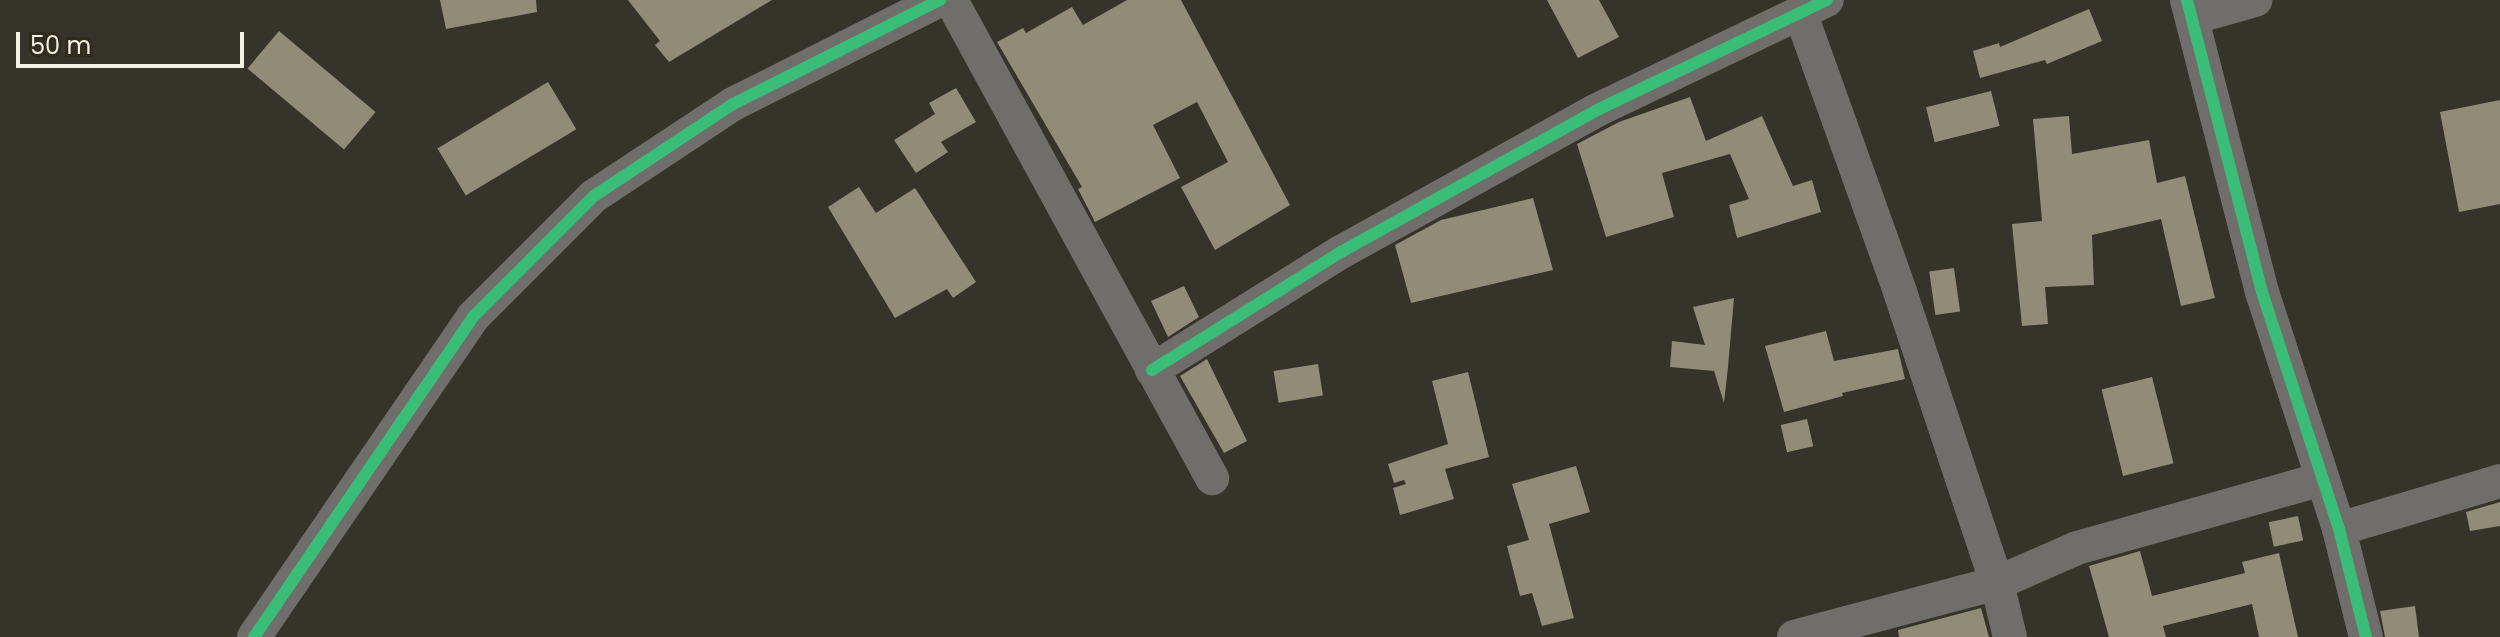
<!DOCTYPE html>
<html>
<head>
<meta charset="utf-8">
<style>
	body { margin:0 }
	#map { position:relative; width:2500px; height:637px; overflow:hidden; background:#35332a; font-family:Poppins,sans-serif }
	div>[style] { position:absolute }
	.building>* { inset:0; background:#908c78; transform-origin:0 0 }
	.minor>* { height:34px; margin:-17px; padding:0 17px; transform-origin:17px; border-radius:17px; background:#6f6e6a }
	.cycleway>* { height:12px; margin:-6px; padding:0 6px; transform-origin:6px; border-radius:6px; background:#3abd76 }
	span { translate:-50% -50%; white-space:nowrap; text-align:center; line-height:1.15; -webkit-text-stroke:8px #302c1b; paint-order:stroke }
	.scale { position:absolute; left:16px; top:32px; width:228px; height:36px; box-sizing:border-box; border:4px solid #f2f0e5; border-top:0; padding-left:10px; font-size:24px; line-height:28px; white-space:nowrap; color:#f2f0e5; -webkit-text-stroke:6px #302c1b; paint-order:stroke }
</style>
</head>
<body>
<div id="map">
	<div class="building">
		<i style="clip-path:polygon(440px 0,536px 0,537px 12px,446px 29px)"></i>
		<i style="clip-path:polygon(628px 0,772px 0,669px 62px,655px 45px,660px 41px)"></i>
		<i style="clip-path:polygon(1127px 0,1181px 0,1290px 205px,1215px 250px,1181px 187px,1228px 162px,1197px 102px,1153px 125px,1180px 178px,1095px 222px,1078px 189px,1082px 187px,997px 42px,1023px 28px,1026px 33px,1072px 7px,1083px 25px)"></i>
		<i style="clip-path:polygon(1547px 0,1599px 0,1619px 37px,1578px 58px)"></i>
		<i style="clip-path:polygon(2089px 9px,2102px 41px,2047px 64px,2045px 60px,1980px 78px,1973px 51px,1999px 43px,2000px 47px)"></i>
		<i style="left:279px;top:31px;width:126px;height:49px;rotate:40deg"></i>
		<i style="left:548px;top:82px;width:55px;height:129px;rotate:59deg"></i>
		<i style="clip-path:polygon(956px 88px,976px 122px,941px 142px,948px 152px,916px 173px,894px 140px,935px 114px,929px 103px)"></i>
		<i style="left:1991px;top:91px;width:36px;height:67px;rotate:76deg"></i>
		<i style="clip-path:polygon(1690px 97px,1706px 141px,1762px 116px,1793px 186px,1812px 180px,1821px 212px,1737px 238px,1729px 205px,1749px 199px,1730px 154px,1662px 173px,1674px 217px,1606px 237px,1577px 144px,1619px 122px)"></i>
		<i style="clip-path:polygon(2500px 100px,2500px 204px,2459px 212px,2440px 112px)"></i>
		<i style="clip-path:polygon(2069px 116px,2072px 154px,2149px 140px,2157px 183px,2185px 176px,2215px 298px,2181px 306px,2161px 219px,2092px 235px,2094px 285px,2045px 287px,2048px 324px,2022px 326px,2012px 224px,2042px 221px,2033px 119px)"></i>
		<i style="clip-path:polygon(859px 187px,876px 213px,915px 188px,976px 282px,953px 298px,947px 289px,895px 318px,828px 207px)"></i>
		<i style="clip-path:polygon(1533px 198px,1553px 270px,1411px 303px,1395px 245px,1441px 220px)"></i>
		<i style="left:1954px;top:268px;width:44px;height:25px;rotate:82deg"></i>
		<i style="clip-path:polygon(1184px 286px,1199px 317px,1168px 337px,1151px 301px)"></i>
		<i style="clip-path:polygon(1734px 298px,1728px 367px,1724px 403px,1714px 371px,1670px 367px,1672px 341px,1705px 345px,1693px 307px)"></i>
		<i style="clip-path:polygon(1826px 331px,1834px 361px,1898px 349px,1905px 379px,1842px 393px,1843px 396px,1784px 412px,1765px 346px)"></i>
		<i style="clip-path:polygon(1207px 359px,1247px 441px,1224px 453px,1180px 376px)"></i>
		<i style="left:1318px;top:364px;width:32px;height:45px;rotate:81deg"></i>
		<i style="clip-path:polygon(1468px 372px,1489px 457px,1445px 469px,1454px 499px,1400px 515px,1393px 488px,1406px 484px,1404px 480px,1394px 483px,1388px 464px,1448px 444px,1432px 381px)"></i>
		<i style="left:2152px;top:377px;width:89px;height:52px;rotate:76deg"></i>
		<i style="left:1807px;top:419px;width:28px;height:27px;rotate:77deg"></i>
		<i style="clip-path:polygon(1576px 466px,1590px 512px,1549px 524px,1574px 618px,1542px 626px,1532px 593px,1520px 596px,1507px 546px,1529px 540px,1512px 484px)"></i>
		<i style="clip-path:polygon(2500px 502px,2500px 526px,2470px 531px,2466px 512px)"></i>
		<i style="left:2298px;top:516px;width:25px;height:30px;rotate:78deg"></i>
		<i style="clip-path:polygon(2140px 551px,2152px 596px,2245px 573px,2242px 562px,2279px 553px,2298px 637px,2259px 637px,2252px 604px,2163px 626px,2166px 637px,2109px 637px,2089px 566px)"></i>
		<i style="clip-path:polygon(2415px 606px,2419px 637px,2385px 637px,2380px 611px)"></i>
		<i style="clip-path:polygon(1981px 608px,1989px 637px,1899px 637px,1898px 630px)"></i>
	</div>
	<div class="minor">
		<i style="left:951px;top:0;width:545px;rotate:61.36deg"></i>
		<i style="left:2187px;top:0;width:301px;rotate:75.6deg"></i>
		<i style="left:2262px;top:292px;width:249px;rotate:72deg"></i>
		<i style="left:2339px;top:529px;width:111px;rotate:76deg"></i>
		<i style="left:1800px;top:12px;width:297px;rotate:70.3deg"></i>
		<i style="left:1900px;top:292px;width:307px;rotate:71.6deg"></i>
		<i style="left:1997px;top:583px;width:56px;rotate:76.5deg"></i>
		<i style="left:2192px;top:18px;width:66px;rotate:-15.9deg"></i>
		<i style="left:1152px;top:370px;width:223px;rotate:-32deg"></i>
		<i style="left:1341px;top:252px;width:291px;rotate:-29deg"></i>
		<i style="left:1595px;top:111px;width:257px;rotate:-25.6deg"></i>
		<i style="left:2339px;top:529px;width:168px;rotate:-16.6deg"></i>
		<i style="left:254px;top:637px;width:388px;rotate:-55.6deg"></i>
		<i style="left:473px;top:317px;width:171px;rotate:-45deg"></i>
		<i style="left:594px;top:196px;width:167px;rotate:-33.5deg"></i>
		<i style="left:733px;top:104px;width:232px;rotate:-26.7deg"></i>
		<i style="left:1794px;top:637px;width:210px;rotate:-14.9deg"></i>
		<i style="left:1997px;top:583px;width:87px;rotate:-23.6deg"></i>
		<i style="left:2077px;top:548px;width:255px;rotate:-15.7deg"></i>
	</div>
	<div class="cycleway">
		<i style="left:2187px;top:0;width:301px;rotate:75.6deg"></i>
		<i style="left:2262px;top:292px;width:249px;rotate:72deg"></i>
		<i style="left:2339px;top:529px;width:111px;rotate:76deg"></i>
		<i style="left:1152px;top:370px;width:223px;rotate:-32deg"></i>
		<i style="left:1341px;top:252px;width:291px;rotate:-29deg"></i>
		<i style="left:1595px;top:111px;width:257px;rotate:-25.6deg"></i>
		<i style="left:254px;top:637px;width:388px;rotate:-55.6deg"></i>
		<i style="left:473px;top:317px;width:171px;rotate:-45deg"></i>
		<i style="left:594px;top:196px;width:167px;rotate:-33.5deg"></i>
		<i style="left:733px;top:104px;width:232px;rotate:-26.7deg"></i>
	</div>
	<div class="scale">50 m</div>
</div>
</body>
</html>
